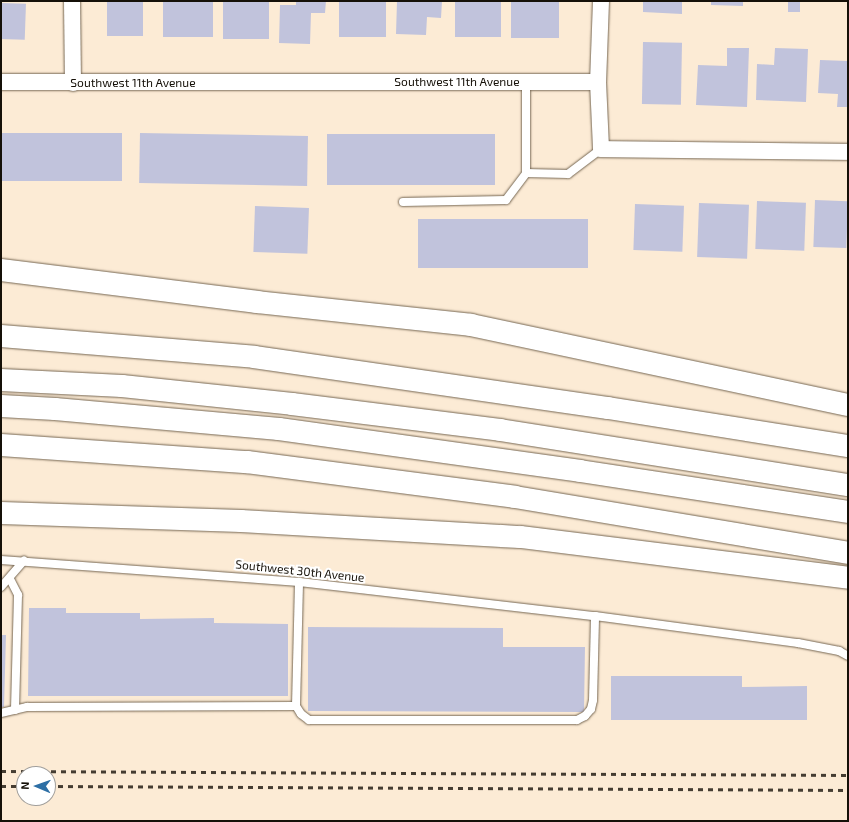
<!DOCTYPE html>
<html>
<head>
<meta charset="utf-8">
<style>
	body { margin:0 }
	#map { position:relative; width:849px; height:822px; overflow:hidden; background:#fcebd5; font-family:"Exo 2",sans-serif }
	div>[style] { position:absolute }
	.building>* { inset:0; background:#c1c3dc; transform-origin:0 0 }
	.roads { filter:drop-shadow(0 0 1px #766753) drop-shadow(0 0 1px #766753) }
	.lane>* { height:8px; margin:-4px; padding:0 4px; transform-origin:4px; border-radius:4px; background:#fff }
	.street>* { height:16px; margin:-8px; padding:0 8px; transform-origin:8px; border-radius:8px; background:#fff }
	.highway>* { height:22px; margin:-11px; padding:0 11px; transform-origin:11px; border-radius:11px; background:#fff }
	.rail>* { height:3px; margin-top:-1.5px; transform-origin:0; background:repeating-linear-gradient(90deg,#453d32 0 5px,transparent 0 10px) }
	span { translate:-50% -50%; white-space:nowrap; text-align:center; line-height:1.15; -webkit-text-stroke:4px #fff; paint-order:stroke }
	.street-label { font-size:12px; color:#151008 }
	.frame { position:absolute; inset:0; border:2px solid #151008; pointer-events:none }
	.north { position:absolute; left:16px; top:766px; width:40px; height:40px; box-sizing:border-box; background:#fff; border:1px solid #a19f9c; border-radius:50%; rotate:272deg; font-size:11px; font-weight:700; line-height:16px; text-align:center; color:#151008 }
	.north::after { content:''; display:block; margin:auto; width:14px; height:18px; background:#2d6fa5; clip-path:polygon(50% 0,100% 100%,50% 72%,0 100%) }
</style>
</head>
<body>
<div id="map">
	<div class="building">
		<i style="left:107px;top:1px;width:36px;height:35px"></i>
		<i style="left:163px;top:1px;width:50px;height:36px"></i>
		<i style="left:223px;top:1px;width:46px;height:38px"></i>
		<i style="clip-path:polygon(296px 1px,326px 1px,325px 13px,311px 13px,310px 44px,279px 43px,280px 5px,296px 5px)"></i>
		<i style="left:339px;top:1px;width:47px;height:36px"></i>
		<i style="clip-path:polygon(397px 1px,442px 1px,441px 18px,427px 17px,426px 35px,396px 34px)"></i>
		<i style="left:455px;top:1px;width:46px;height:36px"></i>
		<i style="left:511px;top:1px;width:48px;height:37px"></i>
		<i style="clip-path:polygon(643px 1px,682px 1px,682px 14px,643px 12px)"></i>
		<i style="clip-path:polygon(711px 1px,743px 1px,743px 6px,711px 5px)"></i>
		<i style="left:788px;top:1px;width:12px;height:11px"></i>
		<i style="left:1px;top:3px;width:25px;height:36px;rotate:2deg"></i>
		<i style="left:643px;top:42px;width:39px;height:62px;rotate:1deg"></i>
		<i style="clip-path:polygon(727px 48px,749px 48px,747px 107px,696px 105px,698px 65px,727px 66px)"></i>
		<i style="clip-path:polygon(775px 48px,808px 49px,806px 102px,756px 100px,757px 64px,774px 65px)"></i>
		<i style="clip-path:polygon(820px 60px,848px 61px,848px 107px,837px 107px,838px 94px,818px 93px)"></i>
		<i style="left:1px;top:133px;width:121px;height:48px"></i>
		<i style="left:140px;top:133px;width:168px;height:50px;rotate:1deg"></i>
		<i style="left:327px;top:134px;width:168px;height:51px"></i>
		<i style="left:815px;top:200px;width:33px;height:47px;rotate:2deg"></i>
		<i style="left:757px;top:201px;width:49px;height:48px;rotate:2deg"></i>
		<i style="left:699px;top:203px;width:50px;height:54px;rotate:2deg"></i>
		<i style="left:635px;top:204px;width:49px;height:46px;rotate:2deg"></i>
		<i style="left:255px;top:206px;width:54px;height:46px;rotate:2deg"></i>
		<i style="left:418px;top:219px;width:170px;height:49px"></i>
		<i style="clip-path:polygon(29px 608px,66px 608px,66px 613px,140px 613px,140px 619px,214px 618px,214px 623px,288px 624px,288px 696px,28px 696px)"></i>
		<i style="clip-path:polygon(308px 627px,503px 628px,503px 647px,585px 647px,584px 712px,308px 711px)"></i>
		<i style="clip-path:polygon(1px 635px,6px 635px,4px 707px,1px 707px)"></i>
		<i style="clip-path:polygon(611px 676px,742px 676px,742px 687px,807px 686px,807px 720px,611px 720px)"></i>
	</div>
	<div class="roads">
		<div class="lane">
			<i style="left:526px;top:82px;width:91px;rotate:90deg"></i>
			<i style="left:526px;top:173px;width:42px;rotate:1.4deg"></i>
			<i style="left:568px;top:174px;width:41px;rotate:-37.1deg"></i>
			<i style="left:403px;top:202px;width:103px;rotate:-1.1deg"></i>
			<i style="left:506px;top:200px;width:34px;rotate:-53deg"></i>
			<i style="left:1px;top:560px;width:299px;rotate:4.2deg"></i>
			<i style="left:299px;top:582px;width:298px;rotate:6.6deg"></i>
			<i style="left:595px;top:616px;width:205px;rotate:7.6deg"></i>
			<i style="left:798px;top:643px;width:42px;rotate:11deg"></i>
			<i style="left:839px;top:651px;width:10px;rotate:29deg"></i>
			<i style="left:10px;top:579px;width:18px;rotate:63deg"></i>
			<i style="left:18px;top:595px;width:115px;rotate:91.5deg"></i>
			<i style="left:1px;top:587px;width:35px;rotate:-49deg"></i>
			<i style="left:296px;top:706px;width:9px;rotate:58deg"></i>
			<i style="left:301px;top:714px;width:10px;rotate:37deg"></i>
			<i style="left:309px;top:720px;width:268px"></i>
			<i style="left:577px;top:720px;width:9px;rotate:-27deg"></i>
			<i style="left:585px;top:716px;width:9px;rotate:-49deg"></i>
			<i style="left:591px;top:709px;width:9px;rotate:-77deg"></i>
			<i style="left:593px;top:700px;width:84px;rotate:-88.6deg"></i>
			<i style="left:1px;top:713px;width:27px;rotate:-13deg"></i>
			<i style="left:27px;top:707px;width:269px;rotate:-0.2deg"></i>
			<i style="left:296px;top:706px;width:124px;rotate:-88.6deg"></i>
		</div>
		<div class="street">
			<i style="left:72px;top:1px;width:82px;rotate:89.3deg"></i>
			<i style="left:601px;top:1px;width:81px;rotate:92.1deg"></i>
			<i style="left:598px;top:82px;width:67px;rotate:87.4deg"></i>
			<i style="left:601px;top:149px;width:247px;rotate:0.7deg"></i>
			<i style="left:1px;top:82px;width:597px"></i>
		</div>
		<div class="highway">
			<i style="left:1px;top:270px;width:258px;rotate:7.1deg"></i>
			<i style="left:257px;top:302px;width:215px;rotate:6.1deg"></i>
			<i style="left:471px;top:325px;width:385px;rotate:12deg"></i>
			<i style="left:1px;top:336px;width:254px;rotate:4.7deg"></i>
			<i style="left:254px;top:357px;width:358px;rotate:8.2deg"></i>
			<i style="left:608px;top:408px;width:243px;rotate:9deg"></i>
			<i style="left:1px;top:380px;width:121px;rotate:2.8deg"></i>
			<i style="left:122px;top:386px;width:171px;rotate:6deg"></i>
			<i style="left:292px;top:404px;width:210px;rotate:7.1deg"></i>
			<i style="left:500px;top:430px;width:352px;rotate:9deg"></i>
			<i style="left:1px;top:406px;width:54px;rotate:3.2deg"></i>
			<i style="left:55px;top:409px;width:225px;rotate:5.1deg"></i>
			<i style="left:279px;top:429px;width:304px;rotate:7.9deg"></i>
			<i style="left:580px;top:471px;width:271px;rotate:8.7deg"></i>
			<i style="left:1px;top:445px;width:247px;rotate:4deg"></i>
			<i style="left:247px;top:462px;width:270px;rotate:7.4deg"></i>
			<i style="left:515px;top:497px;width:338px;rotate:9.5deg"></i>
			<i style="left:1px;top:513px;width:240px;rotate:1.9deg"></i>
			<i style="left:241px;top:521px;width:280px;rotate:3.3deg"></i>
			<i style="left:521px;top:537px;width:330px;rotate:7.1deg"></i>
		</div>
	</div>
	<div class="rail">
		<i style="left:1px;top:771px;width:847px;rotate:0.27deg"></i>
		<i style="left:1px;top:786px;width:23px"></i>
		<i style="left:48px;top:786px;width:800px;rotate:0.29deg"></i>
	</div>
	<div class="street-label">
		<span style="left:457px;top:82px">Southwest 11th Avenue</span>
		<span style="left:133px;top:83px">Southwest 11th Avenue</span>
		<span style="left:300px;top:571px;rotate:6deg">Southwest 30th Avenue</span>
	</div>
	<div class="frame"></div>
	<div class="north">N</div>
</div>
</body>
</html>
